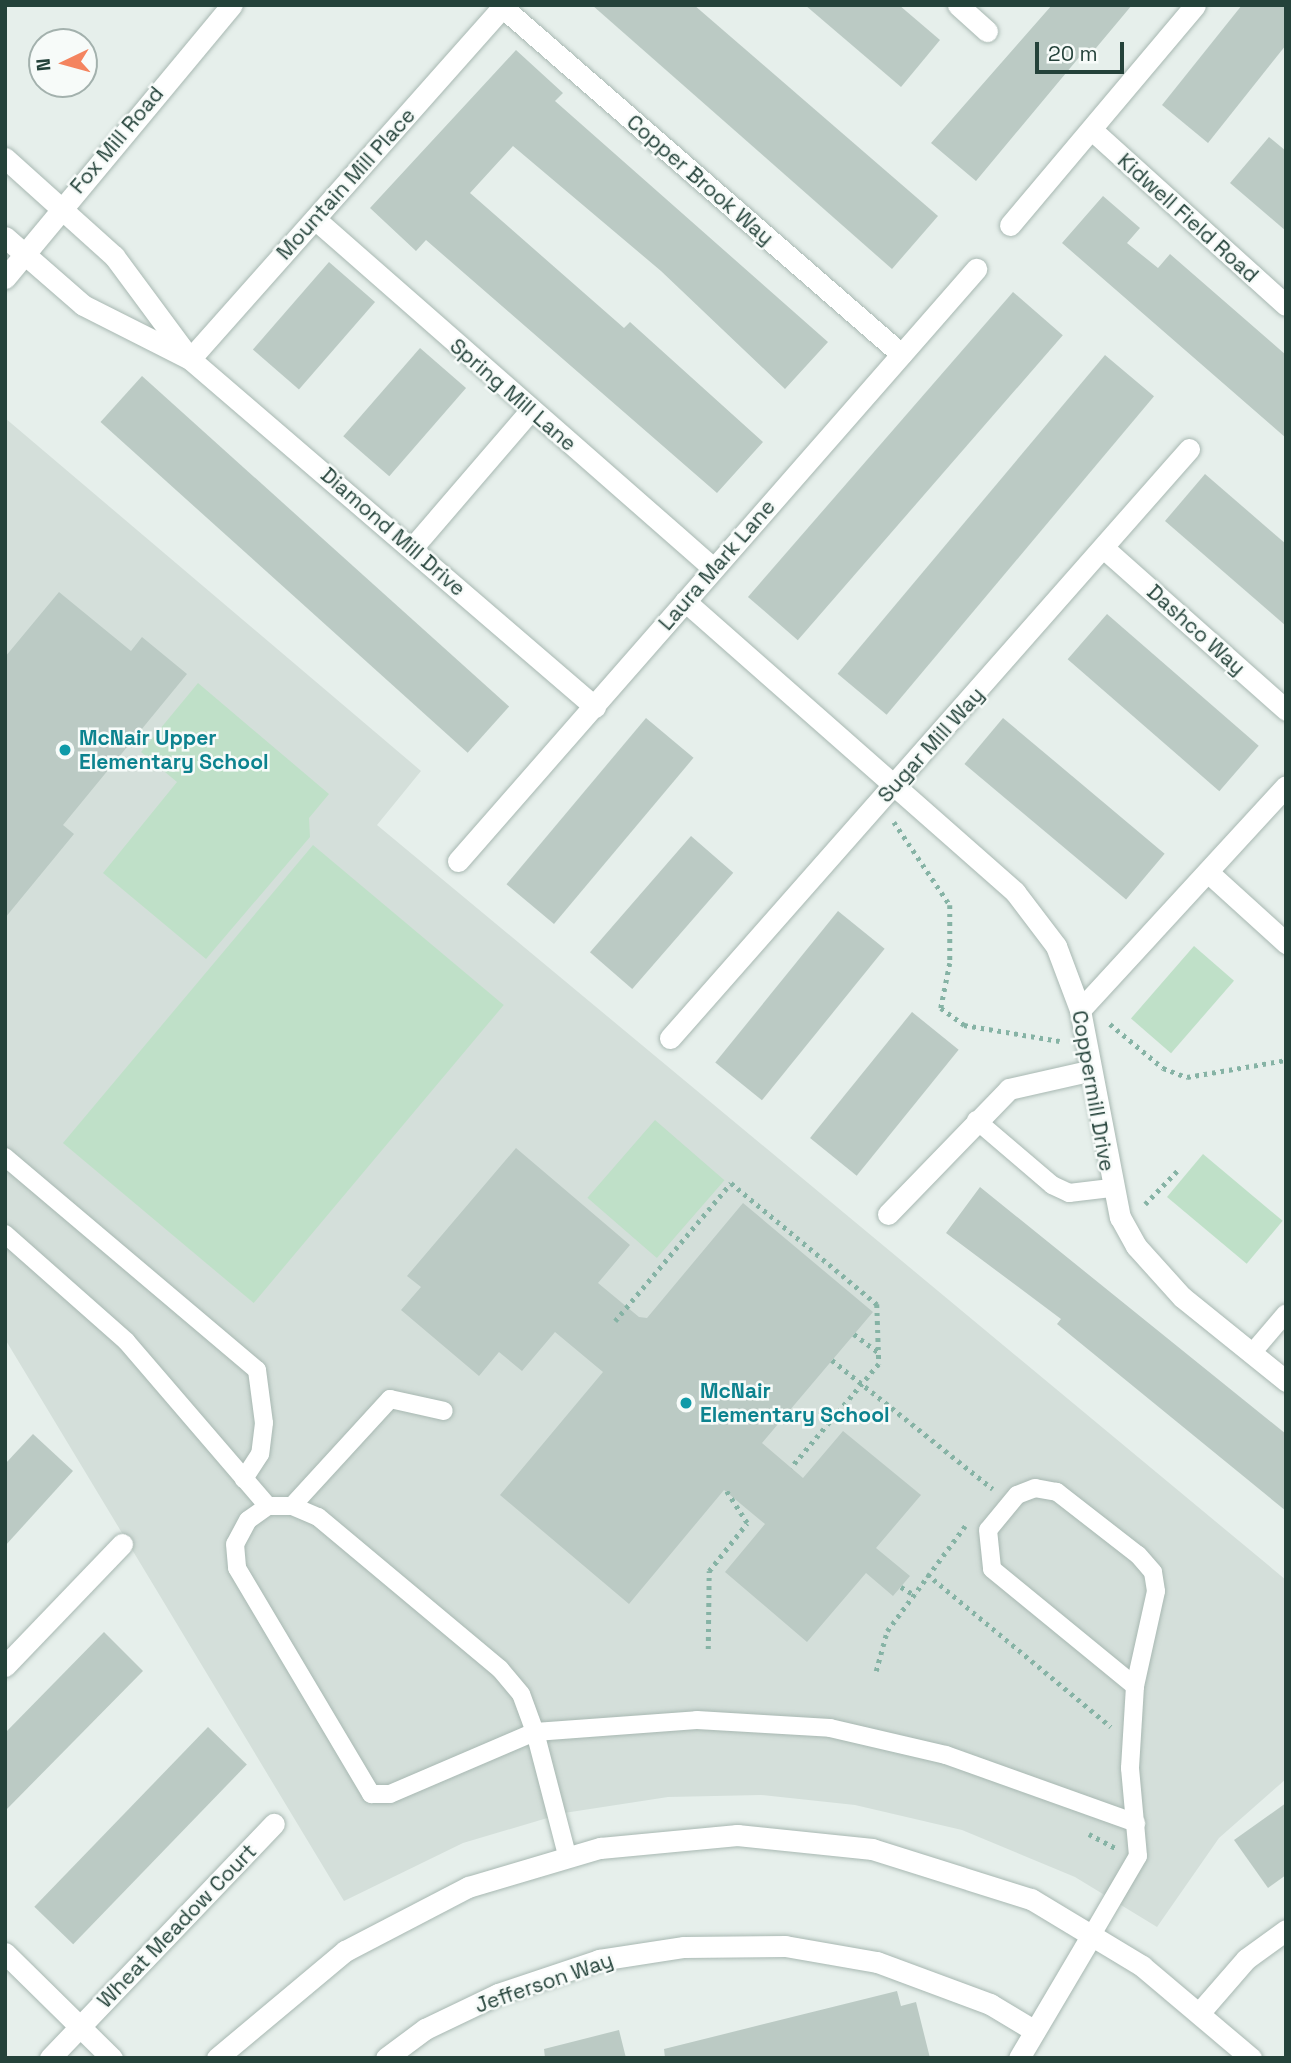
<!DOCTYPE html>
<html>
<head>
<meta charset="utf-8">
<style>
	body { margin:0 }
	#map { position:relative; width:1291px; height:2063px; overflow:hidden; background:#e6efeb; font-family:"Space Grotesk",sans-serif }
	div>[style] { position:absolute }
	.built>* { inset:0; background:#d4dfda }
	.green>* { inset:0; background:#bfe0c8; transform-origin:0 0 }
	.building>* { inset:0; background:#bbcac4; transform-origin:0 0 }
	.path>* { height:4.5px; margin-top:-2.25px; transform-origin:0; background:repeating-linear-gradient(90deg,#86b3a5 0 3.5px,transparent 0 8.5px) }
	.roads { filter:drop-shadow(0 0 2px #a8b8b2) drop-shadow(0 0 2px #a8b8b2) }
	.lane>* { height:18px; margin:-9px; padding:0 9px; transform-origin:9px; border-radius:9px; background:#fff }
	.street>* { height:21px; margin:-10.5px; padding:0 10.5px; transform-origin:10.5px; border-radius:10.5px; background:#fff }
	.secondary>* { height:21px; margin:-10.5px; padding:0 10.5px; transform-origin:10.5px; border-radius:10.5px; background:#fff }
	.dots>* { width:19px; height:19px; translate:-50% -50%; box-sizing:border-box; border:4px solid #f7fbf9; border-radius:50% }
	span { translate:-50% -50%; white-space:nowrap; text-align:center; line-height:1.15; -webkit-text-stroke:5px #f7fbf9; paint-order:stroke }
	.street-label { font-size:21px; color:#24423a }
	.culture-label { font-size:21px; color:#0d838f; font-weight:700 }
	.left { translate:0 -50%; text-align:left }
	.frame { position:absolute; inset:0; border:7px solid #24423a; pointer-events:none }
	.north { position:absolute; left:28px; top:28px; width:70px; height:70px; box-sizing:border-box; background:#f7fbf9; border:2px solid #a3b1ad; border-radius:50%; rotate:265deg; font-size:19px; font-weight:700; line-height:28px; text-align:center; color:#24423a }
	.north::after { content:''; display:block; margin:auto; width:24px; height:32px; background:#f4845f; clip-path:polygon(50% 0,100% 100%,50% 72%,0 100%) }
	.scale { position:absolute; left:1035px; top:42px; width:89px; height:32px; box-sizing:border-box; border:4px solid #24423a; border-top:0; padding-left:9px; font-size:21px; line-height:24px; white-space:nowrap; color:#24423a; -webkit-text-stroke:5px #f7fbf9; paint-order:stroke }
</style>
</head>
<body>
<div id="map">
	<div class="built">
		<i style="clip-path:polygon(5px 418px,421px 771px,377px 825px,1286px 1580px,1286px 1779px,1219px 1838px,1157px 1927px,1075px 1877px,962px 1830px,855px 1805px,761px 1795px,668px 1797px,564px 1813px,463px 1843px,344px 1901px,5px 1339px)"></i>
	</div>
	<div class="green">
		<i style="clip-path:polygon(198px 683px,329px 794px,309px 818px,310px 837px,206px 959px,103px 873px,177px 782px,141px 752px)"></i>
		<i style="left:313px;top:845px;width:249px;height:389px;rotate:40deg"></i>
		<i style="left:1194px;top:946px;width:53px;height:96px;rotate:41deg"></i>
		<i style="left:655px;top:1120px;width:92px;height:103px;rotate:41deg"></i>
		<i style="left:1203px;top:1154px;width:104px;height:56px;rotate:40deg"></i>
	</div>
	<div class="building">
		<i style="clip-path:polygon(592px 5px,694px 5px,938px 216px,892px 269px)"></i>
		<i style="clip-path:polygon(805px 5px,899px 5px,940px 40px,901px 87px)"></i>
		<i style="clip-path:polygon(1052px 5px,1132px 5px,1091px 54px,1086px 49px,976px 181px,931px 143px)"></i>
		<i style="clip-path:polygon(1242px 5px,1286px 5px,1286px 45px,1208px 143px,1162px 105px)"></i>
		<i style="clip-path:polygon(516px 50px,563px 93px,555px 101px,828px 342px,785px 389px,661px 271px,513px 146px,470px 193px,624px 328px,630px 322px,763px 442px,717px 493px,426px 240px,416px 251px,370px 208px)"></i>
		<i style="clip-path:polygon(1269px 137px,1286px 151px,1286px 231px,1230px 183px)"></i>
		<i style="clip-path:polygon(1103px 196px,1140px 228px,1127px 243px,1158px 268px,1170px 254px,1286px 355px,1286px 438px,1062px 243px)"></i>
		<i style="left:329px;top:262px;width:61px;height:116px;rotate:41deg"></i>
		<i style="left:1013px;top:292px;width:66px;height:404px;rotate:41deg"></i>
		<i style="left:420px;top:348px;width:61px;height:117px;rotate:41deg"></i>
		<i style="left:1105px;top:355px;width:64px;height:416px;rotate:40deg"></i>
		<i style="left:142px;top:376px;width:494px;height:62px;rotate:42deg"></i>
		<i style="clip-path:polygon(1205px 474px,1286px 544px,1286px 626px,1165px 521px)"></i>
		<i style="clip-path:polygon(59px 592px,131px 651px,142px 637px,187px 674px,63px 825px,74px 834px,5px 918px,5px 657px)"></i>
		<i style="left:1107px;top:614px;width:201px;height:60px;rotate:41deg"></i>
		<i style="left:646px;top:718px;width:62px;height:217px;rotate:40deg"></i>
		<i style="left:1003px;top:718px;width:211px;height:60px;rotate:40deg"></i>
		<i style="left:691px;top:836px;width:56px;height:154px;rotate:41deg"></i>
		<i style="left:838px;top:911px;width:60px;height:195px;rotate:39deg"></i>
		<i style="left:912px;top:1012px;width:60px;height:162px;rotate:39deg"></i>
		<i style="clip-path:polygon(516px 1148px,630px 1245px,598px 1283px,639px 1317px,647px 1318px,743px 1203px,873px 1312px,762px 1443px,803px 1478px,843px 1431px,921px 1495px,876px 1548px,910px 1576px,893px 1596px,866px 1573px,807px 1642px,725px 1572px,765px 1524px,724px 1490px,629px 1604px,500px 1495px,603px 1372px,555px 1332px,522px 1371px,499px 1352px,479px 1376px,401px 1310px,421px 1287px,407px 1276px)"></i>
		<i style="clip-path:polygon(980px 1187px,1286px 1434px,1286px 1511px,1057px 1324px,1061px 1319px,946px 1233px)"></i>
		<i style="clip-path:polygon(33px 1434px,73px 1471px,5px 1546px,5px 1464px)"></i>
		<i style="clip-path:polygon(104px 1632px,143px 1671px,5px 1811px,5px 1733px)"></i>
		<i style="left:208px;top:1727px;width:54px;height:250px;rotate:44deg"></i>
		<i style="clip-path:polygon(1286px 1803px,1286px 1875px,1268px 1888px,1234px 1840px)"></i>
		<i style="clip-path:polygon(897px 1991px,901px 2006px,916px 2002px,930px 2058px,665px 2058px,664px 2049px)"></i>
		<i style="clip-path:polygon(619px 2030px,626px 2058px,545px 2058px,544px 2049px)"></i>
	</div>
	<div class="path">
		<i style="left:894px;top:822px;width:100px;rotate:56deg"></i>
		<i style="left:950px;top:905px;width:58px;rotate:90deg"></i>
		<i style="left:950px;top:963px;width:46px;rotate:101.3deg"></i>
		<i style="left:941px;top:1008px;width:29px;rotate:36deg"></i>
		<i style="left:964px;top:1025px;width:97px;rotate:9.5deg"></i>
		<i style="left:1110px;top:1024px;width:69px;rotate:39.7deg"></i>
		<i style="left:1163px;top:1068px;width:26px;rotate:21deg"></i>
		<i style="left:1187px;top:1077px;width:100px;rotate:-9.7deg"></i>
		<i style="left:1145px;top:1204px;width:50px;rotate:-45.8deg"></i>
		<i style="left:615px;top:1321px;width:180px;rotate:-50deg"></i>
		<i style="left:731px;top:1183px;width:190px;rotate:39.7deg"></i>
		<i style="left:877px;top:1304px;width:60px;rotate:88.1deg"></i>
		<i style="left:879px;top:1364px;width:136px;rotate:130.2deg"></i>
		<i style="left:854px;top:1334px;width:30px;rotate:37deg"></i>
		<i style="left:832px;top:1360px;width:206px;rotate:38.7deg"></i>
		<i style="left:927px;top:1574px;width:239px;rotate:39.7deg"></i>
		<i style="left:901px;top:1587px;width:17px;rotate:31deg"></i>
		<i style="left:708px;top:1649px;width:78px;rotate:-89.3deg"></i>
		<i style="left:709px;top:1571px;width:61px;rotate:-51.6deg"></i>
		<i style="left:747px;top:1523px;width:40px;rotate:-122.9deg"></i>
		<i style="left:876px;top:1671px;width:41px;rotate:-74.6deg"></i>
		<i style="left:887px;top:1631px;width:131px;rotate:-53.4deg"></i>
		<i style="left:1089px;top:1834px;width:30px;rotate:28deg"></i>
	</div>
	<div class="roads">
		<div class="lane">
			<i style="left:976px;top:1120px;width:100px;rotate:40.5deg"></i>
			<i style="left:1052px;top:1185px;width:19px;rotate:25deg"></i>
			<i style="left:1069px;top:1193px;width:42px;rotate:-6.8deg"></i>
			<i style="left:5px;top:1157px;width:330px;rotate:40.2deg"></i>
			<i style="left:257px;top:1370px;width:53px;rotate:82.5deg"></i>
			<i style="left:264px;top:1423px;width:31px;rotate:97deg"></i>
			<i style="left:260px;top:1454px;width:30px;rotate:123deg"></i>
			<i style="left:5px;top:1234px;width:162px;rotate:41.5deg"></i>
			<i style="left:126px;top:1341px;width:218px;rotate:49.3deg"></i>
			<i style="left:1252px;top:1353px;width:52px;rotate:-49.6deg"></i>
			<i style="left:292px;top:1506px;width:145px;rotate:-47.5deg"></i>
			<i style="left:390px;top:1399px;width:55px;rotate:12.5deg"></i>
			<i style="left:567px;top:1855px;width:127px;rotate:-104.6deg"></i>
			<i style="left:535px;top:1732px;width:40px;rotate:-110.2deg"></i>
			<i style="left:521px;top:1694px;width:33px;rotate:-130deg"></i>
			<i style="left:500px;top:1669px;width:237px;rotate:-140.1deg"></i>
			<i style="left:318px;top:1517px;width:28px;rotate:-157deg"></i>
			<i style="left:292px;top:1506px;width:24px;rotate:180deg"></i>
			<i style="left:268px;top:1506px;width:24px;rotate:145deg"></i>
			<i style="left:248px;top:1520px;width:27px;rotate:118deg"></i>
			<i style="left:235px;top:1544px;width:24px;rotate:85deg"></i>
			<i style="left:237px;top:1568px;width:263px;rotate:59.3deg"></i>
			<i style="left:371px;top:1794px;width:19px"></i>
			<i style="left:390px;top:1794px;width:158px;rotate:-23.2deg"></i>
			<i style="left:535px;top:1732px;width:162px;rotate:-4.2deg"></i>
			<i style="left:697px;top:1720px;width:133px;rotate:3.4deg"></i>
			<i style="left:830px;top:1728px;width:119px;rotate:13.1deg"></i>
			<i style="left:946px;top:1755px;width:202px;rotate:19.7deg"></i>
			<i style="left:1093px;top:1933px;width:89px;rotate:-59.7deg"></i>
			<i style="left:1138px;top:1856px;width:88px;rotate:-95.2deg"></i>
			<i style="left:1130px;top:1768px;width:82px;rotate:-86.5deg"></i>
			<i style="left:1135px;top:1686px;width:97px;rotate:-77.5deg"></i>
			<i style="left:1156px;top:1591px;width:19px;rotate:-99deg"></i>
			<i style="left:1153px;top:1572px;width:23px;rotate:-131deg"></i>
			<i style="left:1138px;top:1555px;width:103px;rotate:-142.1deg"></i>
			<i style="left:1057px;top:1492px;width:22px;rotate:-170deg"></i>
			<i style="left:1035px;top:1488px;width:19px;rotate:159deg"></i>
			<i style="left:1017px;top:1495px;width:45px;rotate:129.6deg"></i>
			<i style="left:988px;top:1530px;width:39px;rotate:84deg"></i>
			<i style="left:992px;top:1569px;width:185px;rotate:39.3deg"></i>
		</div>
		<div class="street">
			<i style="left:500px;top:5px;width:532px;rotate:41.03deg"></i>
			<i style="left:958px;top:5px;width:39px;rotate:42deg"></i>
			<i style="left:1092px;top:130px;width:261px;rotate:42.1deg"></i>
			<i style="left:5px;top:158px;width:147px;rotate:42deg"></i>
			<i style="left:114px;top:256px;width:124px;rotate:53.5deg"></i>
			<i style="left:315px;top:219px;width:529px;rotate:41.25deg"></i>
			<i style="left:1010px;top:225px;width:287px;rotate:-49.9deg"></i>
			<i style="left:5px;top:237px;width:103px;rotate:41.1deg"></i>
			<i style="left:83px;top:305px;width:120px;rotate:26.8deg"></i>
			<i style="left:190px;top:359px;width:534px;rotate:40.67deg"></i>
			<i style="left:190px;top:359px;width:470px;rotate:-48.4deg"></i>
			<i style="left:412px;top:548px;width:181px;rotate:-49.3deg"></i>
			<i style="left:1106px;top:550px;width:241px;rotate:41.6deg"></i>
			<i style="left:685px;top:601px;width:440px;rotate:41.4deg"></i>
			<i style="left:1015px;top:892px;width:68px;rotate:52.8deg"></i>
			<i style="left:1056px;top:946px;width:68px;rotate:69.4deg"></i>
			<i style="left:1080px;top:1010px;width:211px;rotate:79.1deg"></i>
			<i style="left:1120px;top:1217px;width:33px;rotate:61deg"></i>
			<i style="left:1136px;top:1246px;width:69px;rotate:48deg"></i>
			<i style="left:1182px;top:1297px;width:134px;rotate:38.9deg"></i>
			<i style="left:458px;top:861px;width:787px;rotate:-48.81deg"></i>
			<i style="left:1210px;top:874px;width:103px;rotate:42.2deg"></i>
			<i style="left:1080px;top:1010px;width:304px;rotate:-47.4deg"></i>
			<i style="left:670px;top:1038px;width:785px;rotate:-48.61deg"></i>
			<i style="left:888px;top:1214px;width:174px;rotate:-45.9deg"></i>
			<i style="left:1009px;top:1089px;width:81px;rotate:-12.8deg"></i>
			<i style="left:5px;top:1666px;width:169px;rotate:-46.2deg"></i>
			<i style="left:5px;top:1953px;width:150px;rotate:44.5deg"></i>
			<i style="left:1200px;top:2012px;width:70px;rotate:-49deg"></i>
			<i style="left:1246px;top:1959px;width:49px;rotate:-35.9deg"></i>
			<i style="left:50px;top:2058px;width:324px;rotate:-46.3deg"></i>
			<i style="left:217px;top:2058px;width:167px;rotate:-39.9deg"></i>
			<i style="left:345px;top:1951px;width:139px;rotate:-27.5deg"></i>
			<i style="left:468px;top:1887px;width:138px;rotate:-16.5deg"></i>
			<i style="left:600px;top:1848px;width:138px;rotate:-5.4deg"></i>
			<i style="left:737px;top:1835px;width:136px;rotate:5.9deg"></i>
			<i style="left:872px;top:1849px;width:167px;rotate:17.5deg"></i>
			<i style="left:1031px;top:1899px;width:130px;rotate:31.1deg"></i>
			<i style="left:1142px;top:1966px;width:143px;rotate:40.2deg"></i>
			<i style="left:386px;top:2058px;width:49px;rotate:-36.6deg"></i>
			<i style="left:425px;top:2029px;width:81px;rotate:-25.6deg"></i>
			<i style="left:498px;top:1994px;width:107px;rotate:-18.6deg"></i>
			<i style="left:599px;top:1960px;width:86px;rotate:-8.7deg"></i>
			<i style="left:684px;top:1947px;width:101px;rotate:-0.6deg"></i>
			<i style="left:785px;top:1946px;width:93px;rotate:9.9deg"></i>
			<i style="left:877px;top:1962px;width:121px;rotate:20.4deg"></i>
			<i style="left:990px;top:2004px;width:52px;rotate:31deg"></i>
			<i style="left:1019px;top:2058px;width:145px;rotate:-59.4deg"></i>
		</div>
		<div class="secondary">
			<i style="left:5px;top:278px;width:355px;rotate:-50.3deg"></i>
		</div>
	</div>
	<div class="dots">
		<i style="left:65px;top:750px;background:#0f9aa8"></i>
		<i style="left:686px;top:1403px;background:#0f9aa8"></i>
	</div>
	<div class="street-label">
		<span style="left:117px;top:140px;rotate:-50deg">Fox Mill Road</span>
		<span style="left:700px;top:180px;rotate:41deg">Copper Brook Way</span>
		<span style="left:346px;top:184px;rotate:-48deg">Mountain Mill Place</span>
		<span style="left:1188px;top:218px;rotate:42deg">Kidwell Field Road</span>
		<span style="left:513px;top:395px;rotate:41deg">Spring Mill Lane</span>
		<span style="left:393px;top:532px;rotate:41deg">Diamond Mill Drive</span>
		<span style="left:717px;top:565px;rotate:-49deg">Laura Mark Lane</span>
		<span style="left:1196px;top:630px;rotate:42deg">Dashco Way</span>
		<span style="left:931px;top:745px;rotate:-48deg">Sugar Mill Way</span>
		<span style="left:1093px;top:1091px;rotate:80deg">Coppermill Drive</span>
		<span style="left:177px;top:1926px;rotate:-46deg">Wheat Meadow Court</span>
		<span style="left:544px;top:1983px;rotate:-19deg">Jefferson Way</span>
	</div>
	<div class="culture-label">
		<span class="left" style="left:79px;top:750px">McNair Upper<br>Elementary School</span>
		<span class="left" style="left:700px;top:1403px">McNair<br>Elementary School</span>
	</div>
	<div class="frame"></div>
	<div class="north">N</div>
	<div class="scale">20 m</div>
</div>
</body>
</html>
